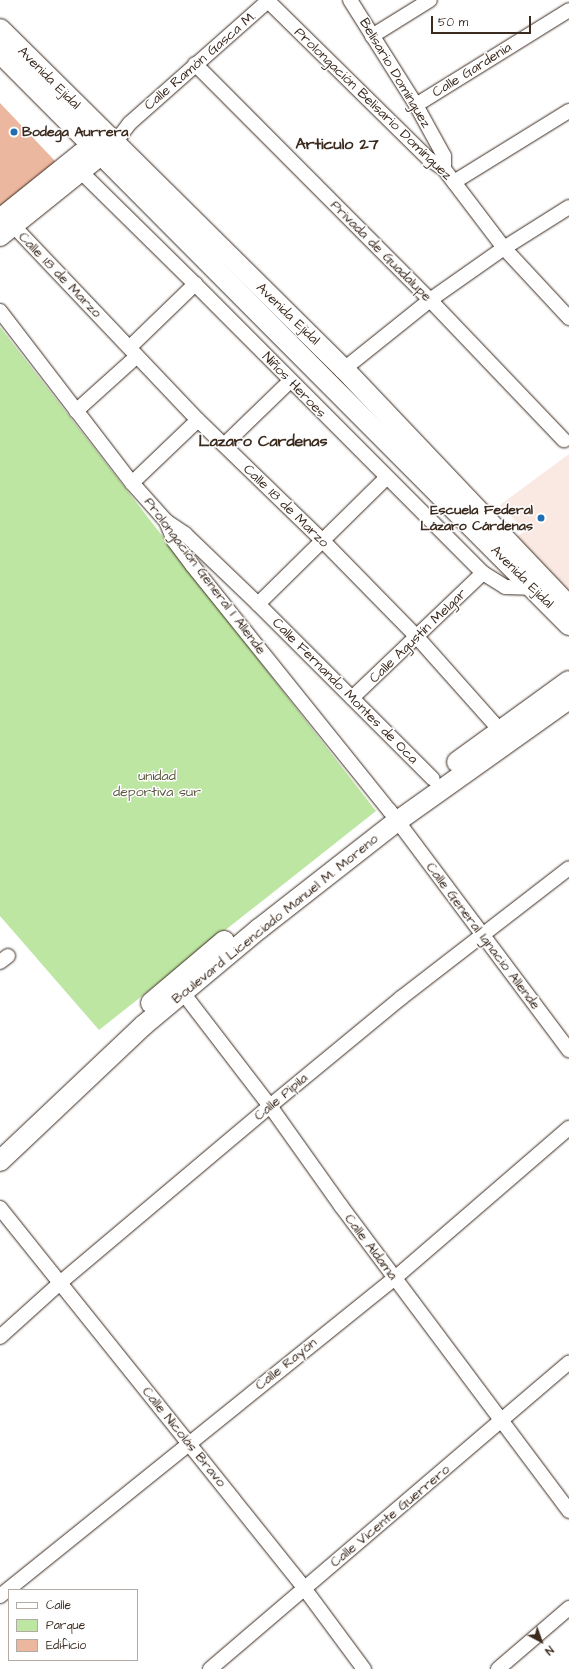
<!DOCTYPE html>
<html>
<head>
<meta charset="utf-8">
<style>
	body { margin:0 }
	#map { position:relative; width:569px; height:1669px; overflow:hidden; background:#fff; font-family:"Architects Daughter",sans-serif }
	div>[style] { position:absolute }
	.built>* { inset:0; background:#f9e9e2 }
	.green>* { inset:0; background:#bde6a2 }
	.building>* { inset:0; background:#ecb79f }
	.roads { filter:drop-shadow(0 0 1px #3b2a1e) drop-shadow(0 0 1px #3b2a1e) }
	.street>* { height:14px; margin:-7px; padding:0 7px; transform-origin:7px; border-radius:7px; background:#fff }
	.secondary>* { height:20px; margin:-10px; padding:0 10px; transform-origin:10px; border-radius:10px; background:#fff }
	.dots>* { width:11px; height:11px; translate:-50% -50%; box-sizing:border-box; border:2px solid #fff; border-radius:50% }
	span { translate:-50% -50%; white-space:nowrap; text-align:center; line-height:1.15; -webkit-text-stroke:3px #fff; paint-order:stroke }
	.street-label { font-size:14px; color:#3b2a1e }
	.poi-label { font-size:14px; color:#3b2a1e; font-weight:700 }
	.left { translate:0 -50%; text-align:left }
	.right { translate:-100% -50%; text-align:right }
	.park-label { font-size:14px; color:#5c593f }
	.quarter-label { font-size:16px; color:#3b2a1e; font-weight:700 }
	.legend { position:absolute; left:8px; top:1589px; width:130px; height:72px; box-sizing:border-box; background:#fff; border:1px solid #b1aaa5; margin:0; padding:5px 7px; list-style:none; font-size:12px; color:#3b2a1e }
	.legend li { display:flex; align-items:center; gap:8px; height:20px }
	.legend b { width:20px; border:1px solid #b1aaa5 }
	.north { position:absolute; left:521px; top:1621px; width:40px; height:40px; -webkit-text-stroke:3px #fff; paint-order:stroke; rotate:139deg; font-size:11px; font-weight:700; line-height:16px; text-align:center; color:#3b2a1e }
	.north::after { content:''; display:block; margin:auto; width:14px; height:18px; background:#3b2a1e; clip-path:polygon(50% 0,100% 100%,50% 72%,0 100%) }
	.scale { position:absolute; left:431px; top:16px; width:100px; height:18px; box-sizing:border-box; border:2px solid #3b2a1e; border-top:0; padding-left:5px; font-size:12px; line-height:14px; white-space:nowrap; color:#3b2a1e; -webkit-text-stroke:3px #fff; paint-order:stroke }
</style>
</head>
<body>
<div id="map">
	<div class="built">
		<i style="clip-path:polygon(569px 454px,569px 601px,514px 539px,525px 531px,500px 505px)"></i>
	</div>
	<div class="green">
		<i style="clip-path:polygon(0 327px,376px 811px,99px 1030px,0 916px)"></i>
	</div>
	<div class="building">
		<i style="clip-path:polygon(0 103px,56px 162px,0 207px)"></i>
	</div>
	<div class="roads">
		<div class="street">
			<i style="left:350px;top:0;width:124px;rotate:57.8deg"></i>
			<i style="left:416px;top:105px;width:58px;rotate:61.2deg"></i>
			<i style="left:444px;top:156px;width:13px;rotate:90deg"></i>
			<i style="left:268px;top:1px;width:226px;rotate:44.5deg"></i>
			<i style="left:429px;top:159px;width:18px;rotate:34deg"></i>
			<i style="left:444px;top:169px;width:99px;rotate:52.8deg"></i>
			<i style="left:504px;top:248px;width:96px;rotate:47.1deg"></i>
			<i style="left:372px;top:36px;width:68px;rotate:-31.8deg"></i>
			<i style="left:195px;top:64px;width:333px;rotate:45.1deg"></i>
			<i style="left:430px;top:300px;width:194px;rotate:46.3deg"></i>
			<i style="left:416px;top:105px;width:180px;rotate:-31.8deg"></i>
			<i style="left:114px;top:144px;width:26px;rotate:-53deg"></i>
			<i style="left:130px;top:123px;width:186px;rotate:-41.5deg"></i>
			<i style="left:75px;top:166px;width:168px;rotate:44.5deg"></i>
			<i style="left:195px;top:284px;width:408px;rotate:45.1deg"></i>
			<i style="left:483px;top:573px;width:26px;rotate:32deg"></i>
			<i style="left:505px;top:587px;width:32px;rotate:2deg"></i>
			<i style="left:454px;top:182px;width:135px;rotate:-31.7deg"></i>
			<i style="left:7px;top:219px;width:277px;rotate:46.5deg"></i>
			<i style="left:198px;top:420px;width:171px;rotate:44.1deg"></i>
			<i style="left:321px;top:539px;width:137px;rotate:45.6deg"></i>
			<i style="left:417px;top:637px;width:125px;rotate:48.3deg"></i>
			<i style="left:0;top:311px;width:217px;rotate:52.5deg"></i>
			<i style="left:132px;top:483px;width:51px;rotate:48.2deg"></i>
			<i style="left:166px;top:521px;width:22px;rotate:68deg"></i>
			<i style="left:174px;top:541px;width:30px;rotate:53deg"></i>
			<i style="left:192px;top:565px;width:316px;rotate:51.2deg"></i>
			<i style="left:390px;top:811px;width:299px;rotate:53.2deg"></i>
			<i style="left:130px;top:347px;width:91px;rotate:-44.1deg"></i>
			<i style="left:344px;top:369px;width:110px;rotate:-38.7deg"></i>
			<i style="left:430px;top:300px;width:90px;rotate:-35.1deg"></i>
			<i style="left:504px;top:248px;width:77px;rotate:-32.2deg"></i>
			<i style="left:76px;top:411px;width:82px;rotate:-42deg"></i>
			<i style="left:224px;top:445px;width:92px;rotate:-44.1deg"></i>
			<i style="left:132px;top:483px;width:91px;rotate:-43.7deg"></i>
			<i style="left:166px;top:521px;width:23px;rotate:34deg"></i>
			<i style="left:185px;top:534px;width:101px;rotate:43.8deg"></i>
			<i style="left:258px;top:604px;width:247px;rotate:45deg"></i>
			<i style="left:258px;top:604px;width:180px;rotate:-44.5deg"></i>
			<i style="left:352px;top:698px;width:181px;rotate:-43.7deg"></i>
			<i style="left:0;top:962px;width:10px;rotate:-37deg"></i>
			<i style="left:177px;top:985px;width:153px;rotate:52.5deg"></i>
			<i style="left:270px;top:1106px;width:123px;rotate:54.6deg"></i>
			<i style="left:341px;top:1206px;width:381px;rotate:53.2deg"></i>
			<i style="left:0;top:1208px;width:487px;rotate:51.3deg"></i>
			<i style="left:304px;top:1588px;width:101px;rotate:53.5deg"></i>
			<i style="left:0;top:1337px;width:82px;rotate:-42deg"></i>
			<i style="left:61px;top:1282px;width:273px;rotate:-40.1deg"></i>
			<i style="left:270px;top:1106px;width:170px;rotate:-39.5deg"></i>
			<i style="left:401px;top:998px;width:212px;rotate:-37.7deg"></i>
			<i style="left:0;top:1596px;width:507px;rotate:-38.84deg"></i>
			<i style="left:395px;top:1278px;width:230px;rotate:-40.8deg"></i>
			<i style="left:210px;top:1669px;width:472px;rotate:-40.5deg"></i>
			<i style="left:498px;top:1669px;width:94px;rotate:-40.7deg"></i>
		</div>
		<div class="secondary">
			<i style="left:0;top:29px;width:484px;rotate:44.7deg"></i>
			<i style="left:344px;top:369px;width:327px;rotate:46.5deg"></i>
			<i style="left:0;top:53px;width:807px;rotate:45.15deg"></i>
			<i style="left:0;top:219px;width:124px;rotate:-38.8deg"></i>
			<i style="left:0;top:236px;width:144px;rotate:-38.8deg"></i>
			<i style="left:457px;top:762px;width:138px;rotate:-35.9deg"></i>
			<i style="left:151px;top:1003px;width:96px;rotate:-40.3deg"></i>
			<i style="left:0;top:1161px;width:198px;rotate:-43.4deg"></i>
			<i style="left:144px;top:1025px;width:150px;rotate:-39.9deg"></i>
			<i style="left:259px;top:929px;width:174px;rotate:-38deg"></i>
			<i style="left:396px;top:822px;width:212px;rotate:-35.4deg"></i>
		</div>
	</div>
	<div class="dots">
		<i style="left:14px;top:132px;background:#1f6fb2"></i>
		<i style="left:541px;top:518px;background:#1f6fb2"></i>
	</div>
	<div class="street-label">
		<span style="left:200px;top:61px;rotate:-41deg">Calle Ramón Gasca M.</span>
		<span style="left:472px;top:70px;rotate:-32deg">Calle Gardenia</span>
		<span style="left:395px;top:73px;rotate:59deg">Belisario Domínguez</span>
		<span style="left:49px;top:78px;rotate:45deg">Avenida Ejidal</span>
		<span style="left:373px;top:104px;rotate:44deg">Prolongación Belisario Domínguez</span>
		<span style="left:381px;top:251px;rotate:45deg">Privada de Guadalupe</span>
		<span style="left:60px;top:275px;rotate:46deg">Calle 18 de Marzo</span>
		<span style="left:288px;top:314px;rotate:44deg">Avenida Ejidal</span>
		<span style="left:294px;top:385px;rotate:46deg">Niños Heroes</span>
		<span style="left:286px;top:506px;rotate:44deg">Calle 18 de Marzo</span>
		<span style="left:205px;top:576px;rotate:53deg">Prolongación General I Allende</span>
		<span style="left:522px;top:577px;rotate:45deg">Avenida Ejidal</span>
		<span style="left:418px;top:636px;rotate:-44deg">Calle Agustín Melgar</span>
		<span style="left:345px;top:691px;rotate:45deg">Calle Fernando Montes de Oca</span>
		<span style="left:275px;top:919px;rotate:-39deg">Boulevard Licenciado Manuel M. Moreno</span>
		<span style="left:483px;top:936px;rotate:53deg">Calle General Ignacio Allende</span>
		<span style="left:281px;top:1097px;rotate:-40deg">Calle Pípila</span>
		<span style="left:371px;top:1247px;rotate:53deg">Calle Aldama</span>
		<span style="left:286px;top:1364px;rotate:-39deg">Calle Rayón</span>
		<span style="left:184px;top:1437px;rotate:51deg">Calle Nicolás Bravo</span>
		<span style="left:390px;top:1516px;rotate:-40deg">Calle Vicente Guerrero</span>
	</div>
	<div class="poi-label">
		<span class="left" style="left:22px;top:132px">Bodega Aurrera</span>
		<span class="right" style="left:533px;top:518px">Escuela Federal<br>Lázaro Cárdenas</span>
	</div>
	<div class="park-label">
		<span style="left:157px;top:784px">unidad<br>deportiva sur</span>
	</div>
	<div class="quarter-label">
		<span style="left:337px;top:144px">Articulo 27</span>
		<span style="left:263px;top:441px">Lazaro Cardenas</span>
	</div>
	<ul class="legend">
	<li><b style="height:5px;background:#fff"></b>Calle</li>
	<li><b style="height:11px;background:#bde6a2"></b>Parque</li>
	<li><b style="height:11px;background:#ecb79f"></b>Edificio</li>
	</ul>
	<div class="north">N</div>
	<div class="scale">50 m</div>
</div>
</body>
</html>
